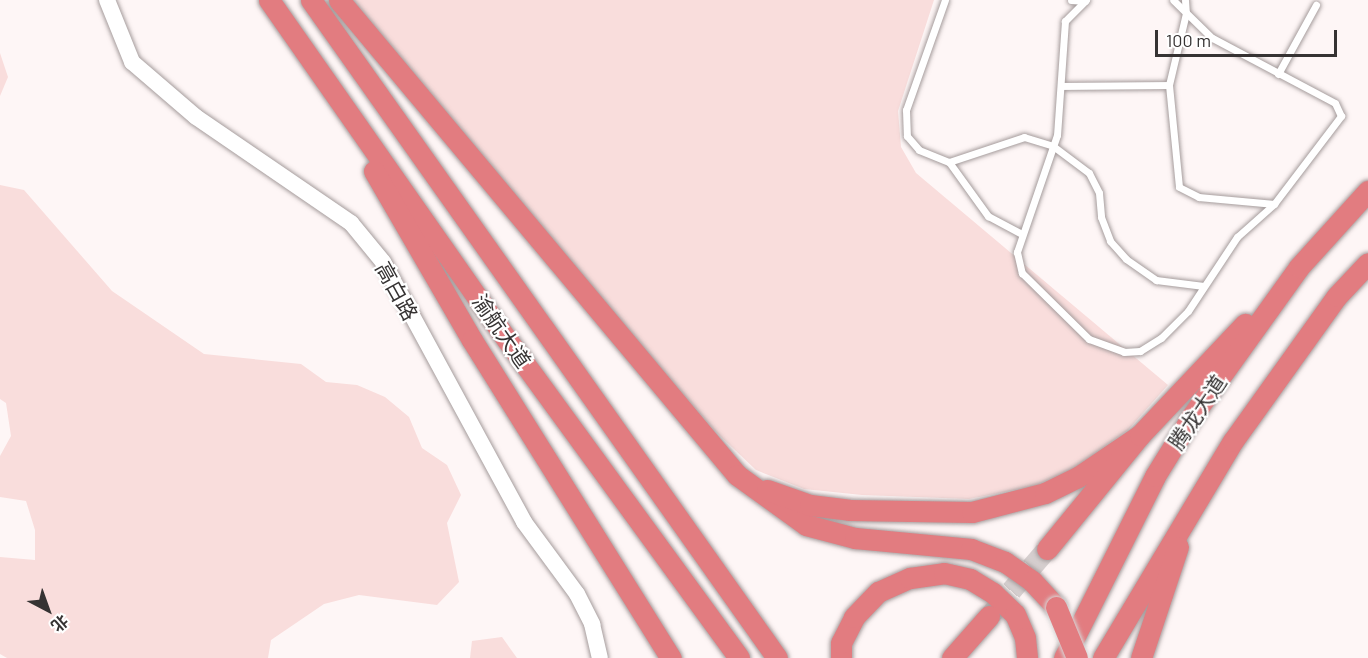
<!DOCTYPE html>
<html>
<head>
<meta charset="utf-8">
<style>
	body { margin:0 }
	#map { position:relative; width:1368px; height:658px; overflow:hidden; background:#fef6f6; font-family:Barlow,"Noto Sans SC",sans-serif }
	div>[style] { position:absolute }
	.green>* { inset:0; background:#f9dddc }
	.trunk-tunnel>* { height:21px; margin-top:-10.5px; transform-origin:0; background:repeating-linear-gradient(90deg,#d6cfcf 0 21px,transparent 0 31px) }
	.roads { filter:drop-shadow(0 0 2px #a59c9c) drop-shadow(0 0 2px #a59c9c) }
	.service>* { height:7px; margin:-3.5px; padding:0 3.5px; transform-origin:3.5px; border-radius:3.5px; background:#fff }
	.tertiary>* { height:16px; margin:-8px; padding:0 8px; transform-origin:8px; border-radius:8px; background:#fff }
	.trunk>* { height:21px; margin:-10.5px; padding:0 10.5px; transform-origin:10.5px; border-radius:10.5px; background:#e27c80 }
	.bridges { filter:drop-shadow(0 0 2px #d7d6d6) drop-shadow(0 0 2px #d7d6d6) }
	.trunk-bridge>* { height:21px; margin:-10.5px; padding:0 10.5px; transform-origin:10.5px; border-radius:10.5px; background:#e27c80 }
	span { translate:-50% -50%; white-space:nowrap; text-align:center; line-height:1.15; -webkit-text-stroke:4.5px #fff; paint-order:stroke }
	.street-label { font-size:21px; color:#363333 }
	.north { position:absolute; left:18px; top:580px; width:60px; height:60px; -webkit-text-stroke:4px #fff; paint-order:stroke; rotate:139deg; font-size:16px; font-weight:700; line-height:24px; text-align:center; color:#363333 }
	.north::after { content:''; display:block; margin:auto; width:21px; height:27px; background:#363333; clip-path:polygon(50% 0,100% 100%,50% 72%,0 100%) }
	.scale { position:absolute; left:1155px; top:30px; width:182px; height:27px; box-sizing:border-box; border:3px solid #363333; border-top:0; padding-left:8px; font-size:18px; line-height:21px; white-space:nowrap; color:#363333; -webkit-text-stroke:4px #fff; paint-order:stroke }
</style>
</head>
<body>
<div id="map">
	<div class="green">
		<i style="clip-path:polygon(351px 0,934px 0,898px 111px,901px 147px,916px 173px,1168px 385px,1128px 430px,1074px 468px,1035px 486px,969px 499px,862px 495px,804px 489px,756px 470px,714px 430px,393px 54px)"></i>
		<i style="clip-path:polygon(0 53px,8px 77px,0 96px)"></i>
		<i style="clip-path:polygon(0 185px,24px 190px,112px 291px,204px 354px,301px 364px,326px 382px,357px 385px,385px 397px,409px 417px,422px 448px,447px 465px,461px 495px,447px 523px,459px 582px,437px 605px,359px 595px,324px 604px,271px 640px,268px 658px,7px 658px,0 654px,0 557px,35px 560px,35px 530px,26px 501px,0 497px,0 456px,11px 436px,6px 403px,0 399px)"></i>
		<i style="clip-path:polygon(502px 637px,517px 658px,470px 658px,472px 641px)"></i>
	</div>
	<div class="trunk-tunnel">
		<i style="left:991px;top:614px;width:86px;rotate:-49.3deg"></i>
	</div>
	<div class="roads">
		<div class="service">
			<i style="left:945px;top:0;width:117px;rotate:109.5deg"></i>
			<i style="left:906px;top:110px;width:26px;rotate:88deg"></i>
			<i style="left:907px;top:136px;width:18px;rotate:49deg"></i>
			<i style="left:919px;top:150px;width:32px;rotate:22deg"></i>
			<i style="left:949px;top:162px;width:67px;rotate:54.2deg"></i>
			<i style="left:988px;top:216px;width:38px;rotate:28deg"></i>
			<i style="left:1071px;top:0;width:14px;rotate:4deg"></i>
			<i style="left:1086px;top:0;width:30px;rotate:135deg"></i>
			<i style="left:1065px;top:21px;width:114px;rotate:94deg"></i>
			<i style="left:1057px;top:135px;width:124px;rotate:108.9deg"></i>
			<i style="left:1017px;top:252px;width:22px;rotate:77deg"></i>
			<i style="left:1022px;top:273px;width:94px;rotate:44.6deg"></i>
			<i style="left:1089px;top:339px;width:37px;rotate:20deg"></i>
			<i style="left:1124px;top:352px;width:16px;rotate:-4deg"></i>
			<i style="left:1140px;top:351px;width:25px;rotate:-32deg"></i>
			<i style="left:1161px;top:338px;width:38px;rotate:-45deg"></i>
			<i style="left:1188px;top:311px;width:89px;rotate:-56.5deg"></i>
			<i style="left:1237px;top:237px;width:50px;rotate:-41.7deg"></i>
			<i style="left:1274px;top:204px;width:111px;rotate:-52.7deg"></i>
			<i style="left:1341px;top:116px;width:14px;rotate:-115deg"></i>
			<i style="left:1335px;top:103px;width:139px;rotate:-152.1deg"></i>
			<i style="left:1212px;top:38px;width:54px;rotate:-135.7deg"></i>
			<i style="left:1185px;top:0;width:13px;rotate:86deg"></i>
			<i style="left:1186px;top:13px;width:74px;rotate:103.3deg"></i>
			<i style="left:1169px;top:85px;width:102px;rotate:84.4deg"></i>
			<i style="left:1179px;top:187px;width:22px;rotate:27deg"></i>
			<i style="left:1199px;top:197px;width:75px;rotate:5.3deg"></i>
			<i style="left:1278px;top:74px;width:79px;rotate:-61.2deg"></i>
			<i style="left:1061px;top:86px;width:108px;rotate:-0.5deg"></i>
			<i style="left:949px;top:162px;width:79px;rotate:-18.4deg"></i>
			<i style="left:1024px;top:137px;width:30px;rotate:17deg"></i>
			<i style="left:1053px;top:146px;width:45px;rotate:36.9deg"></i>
			<i style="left:1089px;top:173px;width:22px;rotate:63deg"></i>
			<i style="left:1099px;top:193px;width:24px;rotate:85deg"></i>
			<i style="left:1101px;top:217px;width:26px;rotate:69deg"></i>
			<i style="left:1110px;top:241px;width:24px;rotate:48deg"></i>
			<i style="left:1126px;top:259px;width:37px;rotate:35deg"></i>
			<i style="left:1156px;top:280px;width:48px;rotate:7.1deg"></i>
		</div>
		<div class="tertiary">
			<i style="left:107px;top:0;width:67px;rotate:68deg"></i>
			<i style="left:132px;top:62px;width:84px;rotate:40.7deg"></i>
			<i style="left:196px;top:117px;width:188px;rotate:34.4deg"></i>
			<i style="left:351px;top:223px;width:50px;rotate:50.6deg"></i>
			<i style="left:383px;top:262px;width:296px;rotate:61.5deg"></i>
			<i style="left:524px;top:522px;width:89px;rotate:53.6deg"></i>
			<i style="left:577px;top:594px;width:34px;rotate:63deg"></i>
			<i style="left:592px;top:624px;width:35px;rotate:77deg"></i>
		</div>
		<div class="trunk">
			<i style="left:269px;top:0;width:416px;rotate:55deg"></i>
			<i style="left:508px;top:341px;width:392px;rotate:53.9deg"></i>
			<i style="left:311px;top:0;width:806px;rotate:54.69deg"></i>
			<i style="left:339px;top:0;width:620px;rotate:50.04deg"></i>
			<i style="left:737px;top:475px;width:85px;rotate:35.9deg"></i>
			<i style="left:806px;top:525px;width:51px;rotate:14.9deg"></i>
			<i style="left:855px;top:538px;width:117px;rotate:5.4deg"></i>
			<i style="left:971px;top:549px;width:36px;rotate:21deg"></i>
			<i style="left:1005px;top:562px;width:33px;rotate:35deg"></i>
			<i style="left:1032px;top:581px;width:35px;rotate:47deg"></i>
			<i style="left:374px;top:171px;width:195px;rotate:59.9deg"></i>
			<i style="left:472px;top:340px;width:375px;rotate:58deg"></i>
			<i style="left:767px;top:490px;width:46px;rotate:19.2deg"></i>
			<i style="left:810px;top:505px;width:39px;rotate:7deg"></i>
			<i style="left:849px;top:510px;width:123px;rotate:0.9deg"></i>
			<i style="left:972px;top:512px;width:75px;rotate:-14.6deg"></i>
			<i style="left:1045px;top:493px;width:37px;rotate:-26deg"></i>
			<i style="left:1078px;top:477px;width:75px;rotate:-34.1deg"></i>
			<i style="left:1047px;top:549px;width:147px;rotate:-50.8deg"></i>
			<i style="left:1140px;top:435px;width:153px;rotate:-46.6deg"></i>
			<i style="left:841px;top:658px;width:15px;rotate:-90deg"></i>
			<i style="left:841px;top:643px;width:29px;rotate:-63deg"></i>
			<i style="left:854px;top:617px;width:35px;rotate:-46deg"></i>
			<i style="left:878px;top:592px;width:35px;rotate:-24deg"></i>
			<i style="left:910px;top:578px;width:34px;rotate:-8deg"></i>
			<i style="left:944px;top:573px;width:27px;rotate:13deg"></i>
			<i style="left:970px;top:579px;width:27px;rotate:31deg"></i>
			<i style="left:993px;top:593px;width:30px;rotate:44deg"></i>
			<i style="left:1015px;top:614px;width:26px;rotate:67deg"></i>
			<i style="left:1025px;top:638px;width:20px;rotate:84deg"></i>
			<i style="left:952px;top:658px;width:56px;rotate:-48.6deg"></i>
			<i style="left:1064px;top:658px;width:203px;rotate:-63.4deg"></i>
			<i style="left:1155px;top:476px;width:70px;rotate:-58.3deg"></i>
			<i style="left:1192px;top:416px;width:183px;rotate:-54.3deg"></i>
			<i style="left:1299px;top:267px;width:103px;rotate:-47.8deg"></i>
			<i style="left:1103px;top:658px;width:253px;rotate:-59.1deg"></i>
			<i style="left:1233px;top:441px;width:178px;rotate:-54.4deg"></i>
			<i style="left:1337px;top:296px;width:45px;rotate:-46.8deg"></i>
			<i style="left:1141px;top:658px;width:117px;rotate:-71.6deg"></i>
		</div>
	</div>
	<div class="bridges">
		<div class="trunk-bridge">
			<i style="left:1056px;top:607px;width:55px;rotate:67.6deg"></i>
		</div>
	</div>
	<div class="street-label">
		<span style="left:397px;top:291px;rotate:61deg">高白路</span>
		<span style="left:502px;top:331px;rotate:55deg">渝航大道</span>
		<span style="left:1197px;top:412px;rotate:-56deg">腾龙大道</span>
	</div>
	<div class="north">北</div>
	<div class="scale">100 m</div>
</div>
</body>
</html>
